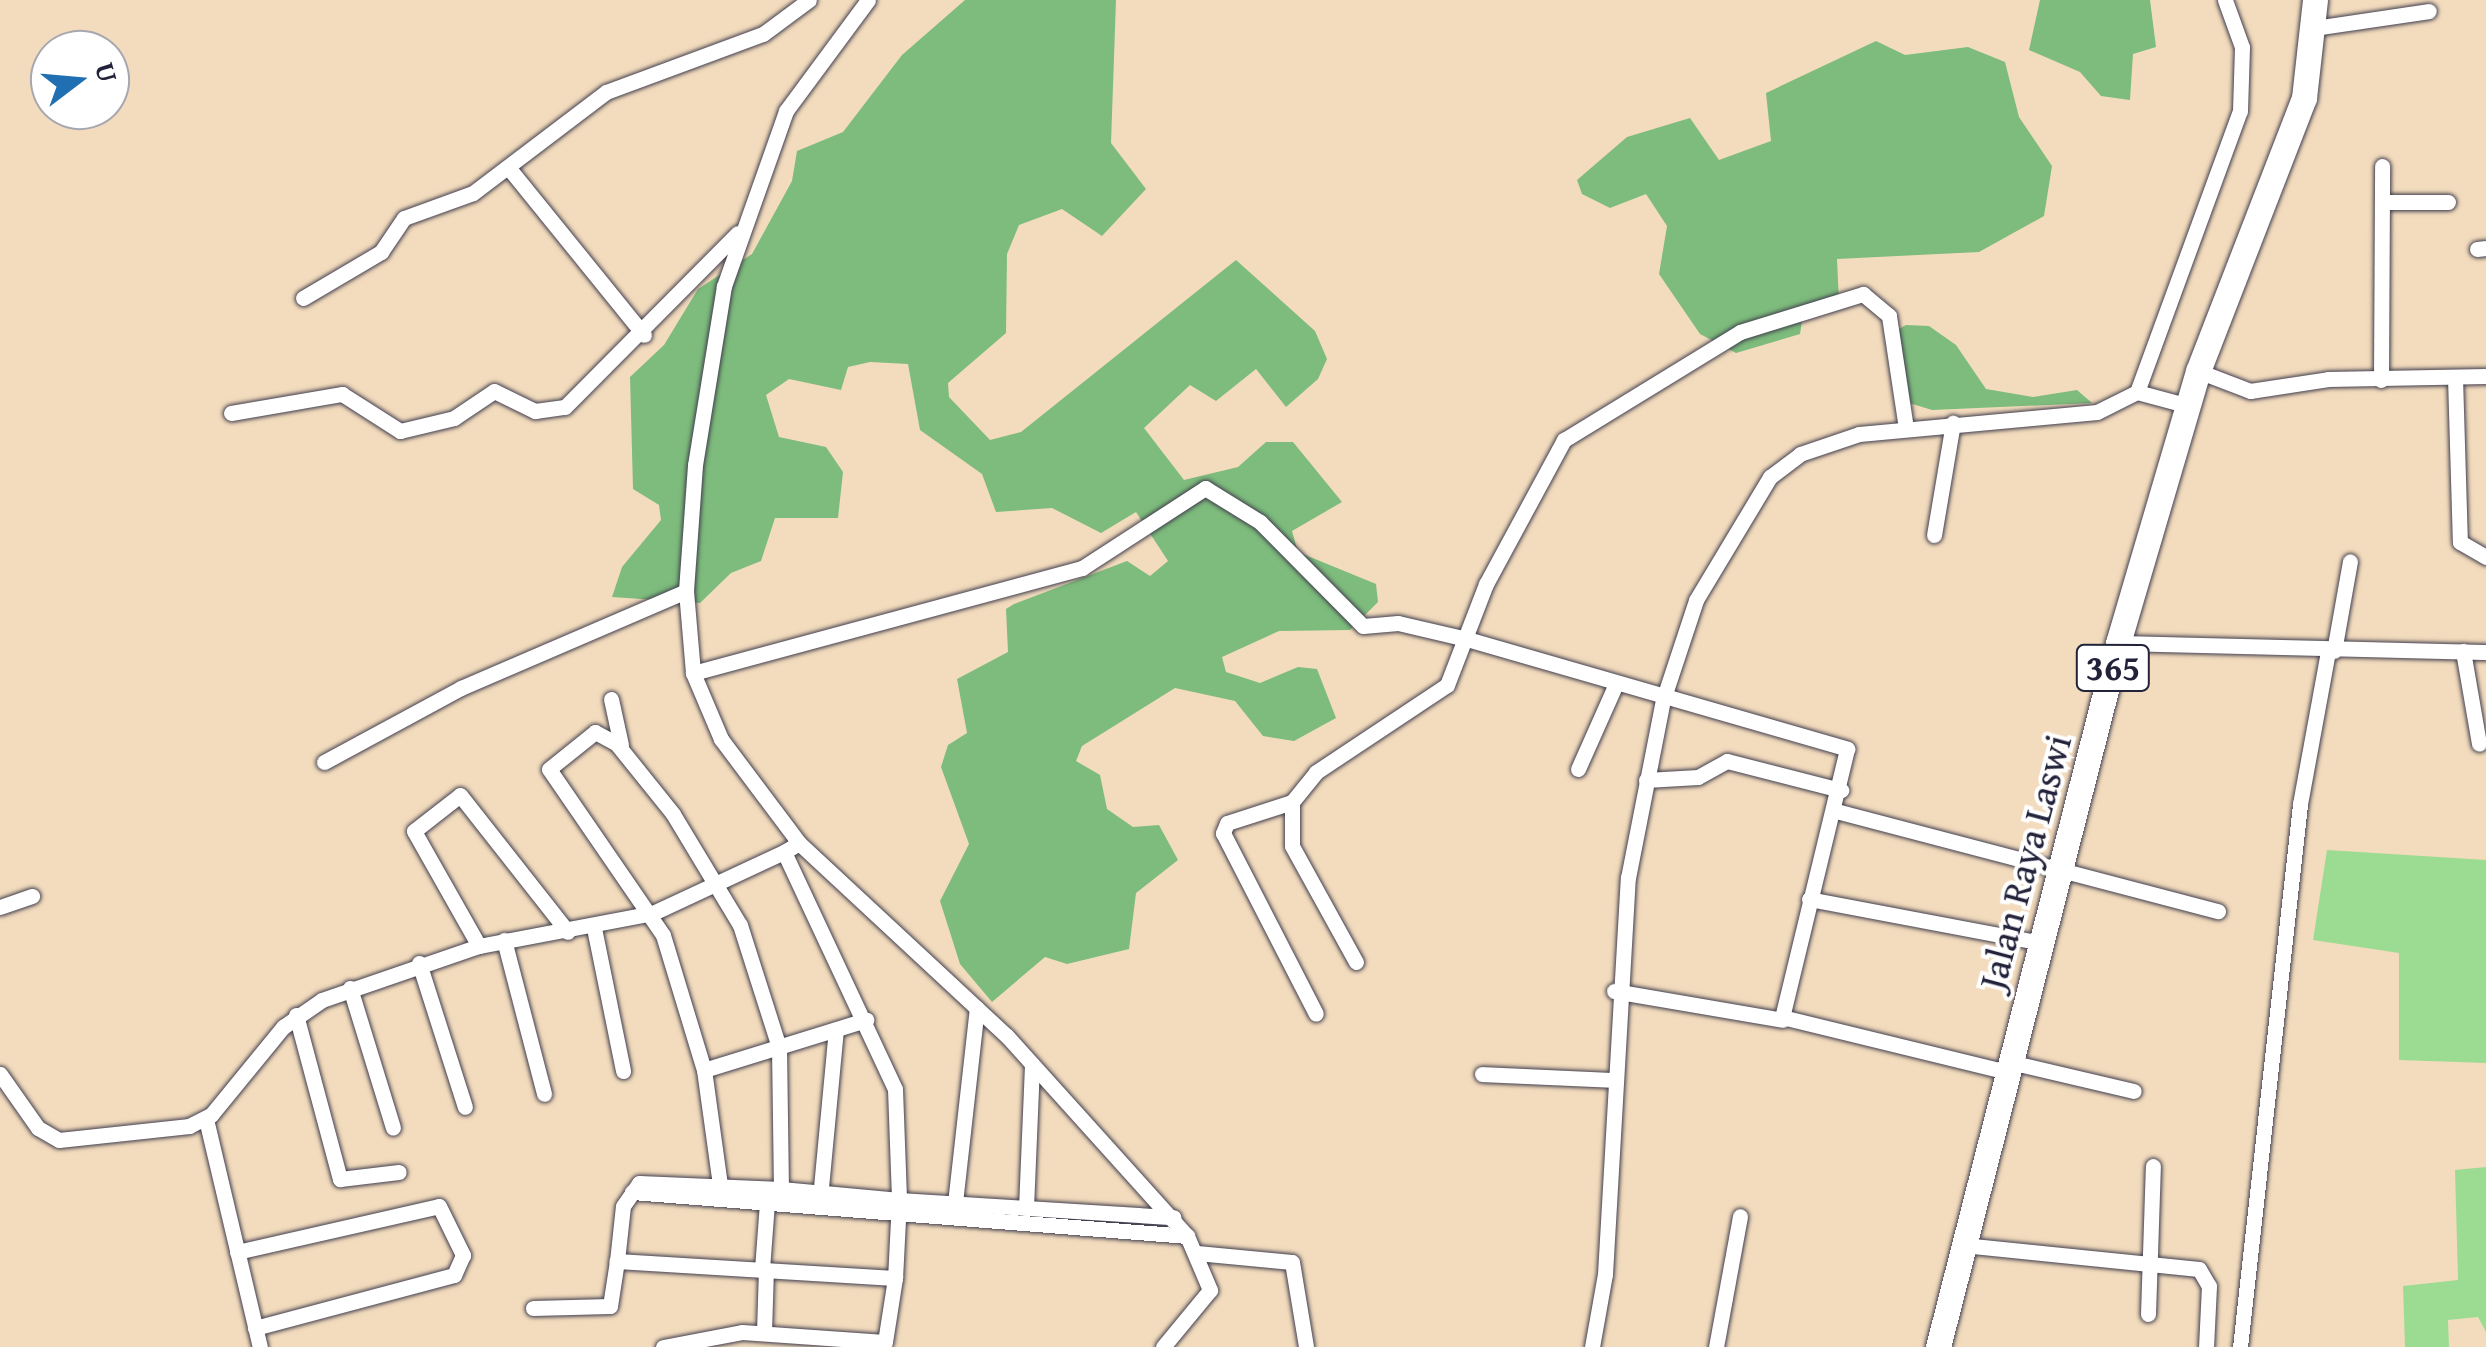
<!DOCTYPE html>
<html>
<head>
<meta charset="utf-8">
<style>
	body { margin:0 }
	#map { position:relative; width:2486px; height:1347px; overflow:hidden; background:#f3dcbd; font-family:"Gentium Book Plus",serif }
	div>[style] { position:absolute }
	.green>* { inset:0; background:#9cdc92 }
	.forest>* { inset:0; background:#7dbc7c }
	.roads { filter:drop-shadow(0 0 2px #413e4e) drop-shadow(0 0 2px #413e4e) }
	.street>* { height:15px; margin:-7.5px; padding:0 7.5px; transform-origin:7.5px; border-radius:7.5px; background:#fff }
	.primary>* { height:25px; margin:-12.5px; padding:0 12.5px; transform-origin:12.5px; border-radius:12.5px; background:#fff }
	span { translate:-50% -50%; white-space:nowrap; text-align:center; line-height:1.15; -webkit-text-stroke:8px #fff; paint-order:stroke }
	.shield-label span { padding:2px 8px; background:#fff; border:2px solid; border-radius:8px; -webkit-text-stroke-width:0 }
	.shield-label { font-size:35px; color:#22223b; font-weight:700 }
	.street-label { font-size:38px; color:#22223b }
	.north { position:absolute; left:30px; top:30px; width:100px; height:100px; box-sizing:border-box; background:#fff; border:2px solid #a7a7b1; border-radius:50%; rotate:74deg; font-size:28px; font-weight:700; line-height:40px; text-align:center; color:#22223b }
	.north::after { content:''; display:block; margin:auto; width:35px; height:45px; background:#1f6fb2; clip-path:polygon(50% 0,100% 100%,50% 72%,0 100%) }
</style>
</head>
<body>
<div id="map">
	<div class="green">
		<i style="clip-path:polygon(2327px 850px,2486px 860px,2486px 1063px,2399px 1060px,2399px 953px,2313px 940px)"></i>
		<i style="clip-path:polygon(2486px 1167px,2486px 1332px,2478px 1317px,2448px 1320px,2449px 1347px,2405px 1347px,2403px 1286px,2458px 1280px,2455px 1170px)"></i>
	</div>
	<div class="forest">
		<i style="clip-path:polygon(965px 0,1116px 0,1111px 143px,1146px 189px,1102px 236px,1062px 209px,1019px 225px,1007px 254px,1006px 333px,948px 383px,949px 397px,990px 440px,1021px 432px,1236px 260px,1315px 331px,1327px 359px,1318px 379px,1286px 407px,1256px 369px,1216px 401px,1190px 385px,1144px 428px,1184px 480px,1238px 467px,1266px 442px,1293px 442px,1342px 502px,1292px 531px,1298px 552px,1376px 584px,1378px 602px,1350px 630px,1279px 631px,1222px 657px,1226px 672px,1260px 683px,1298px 667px,1317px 669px,1336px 718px,1294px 741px,1263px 736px,1235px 701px,1175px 688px,1082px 746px,1076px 761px,1100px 775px,1107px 809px,1133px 827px,1159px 825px,1178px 860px,1136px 893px,1129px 949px,1067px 964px,1045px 957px,992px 1002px,960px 964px,940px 901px,969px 844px,941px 767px,948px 745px,967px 733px,957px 679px,1008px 652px,1006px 609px,1014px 604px,1127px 561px,1150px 576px,1168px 561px,1136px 512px,1101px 533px,1052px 508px,996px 512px,982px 474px,920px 430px,908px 364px,870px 362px,848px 367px,841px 390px,789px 379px,766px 395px,779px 437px,826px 447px,843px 472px,838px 518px,775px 518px,761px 561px,731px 573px,700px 603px,612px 597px,622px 567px,661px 520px,659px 505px,633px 489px,630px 377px,664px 345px,698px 289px,752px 254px,792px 181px,797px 151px,843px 132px,902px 55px)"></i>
		<i style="clip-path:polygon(2040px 0,2150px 0,2156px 47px,2133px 54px,2130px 100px,2101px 96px,2080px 72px,2029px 50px)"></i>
		<i style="clip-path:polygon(1876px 41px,1905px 55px,1968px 47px,2005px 62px,2019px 117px,2052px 166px,2044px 216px,1979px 252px,1837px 259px,1839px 302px,1803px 314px,1800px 334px,1736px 353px,1700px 334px,1659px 274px,1667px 226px,1646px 194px,1610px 208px,1582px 194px,1577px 180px,1627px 137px,1690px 118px,1719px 160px,1771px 141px,1766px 93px)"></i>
		<i style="clip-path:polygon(1906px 325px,1929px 326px,1956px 345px,1986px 389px,2033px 397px,2077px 390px,2092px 403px,1932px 410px,1906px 402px,1897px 330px)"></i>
	</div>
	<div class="roads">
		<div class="street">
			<i style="left:868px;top:0;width:138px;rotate:126.5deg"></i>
			<i style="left:786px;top:111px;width:186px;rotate:109.5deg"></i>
			<i style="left:724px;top:286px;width:181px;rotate:99.2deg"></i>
			<i style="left:695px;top:465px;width:126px;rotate:94.1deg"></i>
			<i style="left:686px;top:591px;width:82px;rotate:85.1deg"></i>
			<i style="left:693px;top:673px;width:72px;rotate:67deg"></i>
			<i style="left:721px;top:739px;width:130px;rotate:53.1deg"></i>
			<i style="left:799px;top:843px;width:284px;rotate:42.9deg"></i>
			<i style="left:1007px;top:1036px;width:269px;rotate:48deg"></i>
			<i style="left:1187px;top:1236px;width:59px;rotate:66.9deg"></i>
			<i style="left:1210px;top:1290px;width:74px;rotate:129.5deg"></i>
			<i style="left:2314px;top:28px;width:116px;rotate:-8.4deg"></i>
			<i style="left:508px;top:167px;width:216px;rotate:51deg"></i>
			<i style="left:2385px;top:202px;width:63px"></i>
			<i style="left:2477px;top:249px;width:9px;rotate:-6deg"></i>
			<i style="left:303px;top:298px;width:91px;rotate:-30.5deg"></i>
			<i style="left:381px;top:252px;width:41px;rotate:-55.9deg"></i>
			<i style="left:404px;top:218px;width:73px;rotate:-19.9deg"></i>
			<i style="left:473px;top:193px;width:167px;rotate:-37.2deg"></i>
			<i style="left:606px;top:92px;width:167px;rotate:-20.3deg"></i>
			<i style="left:763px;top:34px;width:57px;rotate:-36.5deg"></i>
			<i style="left:2198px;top:371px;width:56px;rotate:21deg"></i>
			<i style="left:2250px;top:391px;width:79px;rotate:-8.7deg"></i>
			<i style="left:2328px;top:379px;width:158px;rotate:-1.1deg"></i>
			<i style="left:2455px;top:377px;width:165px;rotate:88.3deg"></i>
			<i style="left:2460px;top:542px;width:30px;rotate:30deg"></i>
			<i style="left:2381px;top:380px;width:214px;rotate:-89.7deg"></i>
			<i style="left:2137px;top:392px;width:54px;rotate:15.1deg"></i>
			<i style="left:231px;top:413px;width:113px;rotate:-9.7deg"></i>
			<i style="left:342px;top:394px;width:69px;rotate:32.5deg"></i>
			<i style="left:400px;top:431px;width:56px;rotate:-13.5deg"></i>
			<i style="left:454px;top:418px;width:48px;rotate:-34deg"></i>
			<i style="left:494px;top:391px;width:46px;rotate:26deg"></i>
			<i style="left:535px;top:411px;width:30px;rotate:-8deg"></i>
			<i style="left:565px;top:407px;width:245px;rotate:-45.2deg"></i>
			<i style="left:1934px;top:535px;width:114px;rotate:-80.4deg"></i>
			<i style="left:2118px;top:643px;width:368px;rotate:1.4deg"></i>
			<i style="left:2334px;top:651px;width:91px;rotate:-79.9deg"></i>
			<i style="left:2463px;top:651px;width:94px;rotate:80.2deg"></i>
			<i style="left:693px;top:673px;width:403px;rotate:-15.1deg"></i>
			<i style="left:1082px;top:568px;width:147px;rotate:-33deg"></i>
			<i style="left:1205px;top:488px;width:65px;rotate:31.7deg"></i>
			<i style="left:1260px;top:522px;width:146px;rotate:45.3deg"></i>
			<i style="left:1363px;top:626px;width:35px;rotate:-5deg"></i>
			<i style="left:1398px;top:623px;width:71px;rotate:13.1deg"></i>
			<i style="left:1467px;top:639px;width:396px;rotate:16.1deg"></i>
			<i style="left:1847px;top:749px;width:276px;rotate:103.6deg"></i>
			<i style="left:1782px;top:1017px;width:232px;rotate:13.7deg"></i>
			<i style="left:611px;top:699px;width:47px;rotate:77.7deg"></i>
			<i style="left:324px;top:762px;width:156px;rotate:-28.4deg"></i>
			<i style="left:461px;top:688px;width:245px;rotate:-23.3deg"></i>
			<i style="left:1578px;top:769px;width:91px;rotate:-66deg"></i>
			<i style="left:1646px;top:780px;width:52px;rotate:-3.3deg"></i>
			<i style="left:1698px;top:777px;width:33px;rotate:-29deg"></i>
			<i style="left:1727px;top:761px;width:118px;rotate:14.3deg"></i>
			<i style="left:1292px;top:802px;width:68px;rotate:162.1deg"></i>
			<i style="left:1227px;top:823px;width:11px;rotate:112deg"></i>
			<i style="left:1223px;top:833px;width:203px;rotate:62.8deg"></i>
			<i style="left:1836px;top:811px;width:395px;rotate:14.7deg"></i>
			<i style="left:799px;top:843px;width:17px;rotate:149deg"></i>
			<i style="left:784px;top:852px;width:262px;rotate:64.9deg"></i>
			<i style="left:895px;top:1089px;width:111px;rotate:87.9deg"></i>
			<i style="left:899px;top:1200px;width:78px;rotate:92.9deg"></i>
			<i style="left:895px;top:1278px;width:279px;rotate:-176.5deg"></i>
			<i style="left:617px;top:1261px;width:55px;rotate:-83.8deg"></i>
			<i style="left:623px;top:1206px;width:28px;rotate:-55deg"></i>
			<i style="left:639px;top:1183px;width:142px;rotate:2.4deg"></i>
			<i style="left:781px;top:1189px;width:119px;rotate:5.3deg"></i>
			<i style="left:899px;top:1200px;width:275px;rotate:3.6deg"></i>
			<i style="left:1809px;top:899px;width:237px;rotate:10.7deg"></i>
			<i style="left:0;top:907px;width:34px;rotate:-19deg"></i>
			<i style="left:594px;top:928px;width:146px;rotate:78.5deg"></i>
			<i style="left:504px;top:940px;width:159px;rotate:75.4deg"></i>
			<i style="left:479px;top:946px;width:132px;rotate:-119.5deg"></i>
			<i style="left:414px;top:831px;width:58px;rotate:-38deg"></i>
			<i style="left:460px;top:795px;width:174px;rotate:51.8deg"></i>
			<i style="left:1356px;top:962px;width:132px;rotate:-118.9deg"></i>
			<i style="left:1292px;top:846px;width:44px;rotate:-90deg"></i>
			<i style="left:1292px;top:802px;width:38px;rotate:-51deg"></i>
			<i style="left:1316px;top:772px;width:157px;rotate:-33.6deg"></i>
			<i style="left:1447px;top:685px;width:108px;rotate:-68.9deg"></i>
			<i style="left:1486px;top:584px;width:164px;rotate:-61.6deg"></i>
			<i style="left:1564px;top:440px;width:206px;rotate:-31.5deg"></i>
			<i style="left:1740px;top:332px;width:129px;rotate:-17.2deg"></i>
			<i style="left:1863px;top:294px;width:34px;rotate:40deg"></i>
			<i style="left:1889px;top:316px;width:113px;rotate:81.4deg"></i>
			<i style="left:419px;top:963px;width:151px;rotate:72.3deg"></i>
			<i style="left:350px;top:988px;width:146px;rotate:72.9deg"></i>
			<i style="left:1614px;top:991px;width:171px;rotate:9.7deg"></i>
			<i style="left:296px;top:1015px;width:170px;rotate:75deg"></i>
			<i style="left:340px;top:1179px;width:59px;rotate:-6.8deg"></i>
			<i style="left:2010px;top:1062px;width:127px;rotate:13.2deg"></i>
			<i style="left:704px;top:1070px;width:170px;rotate:-17.2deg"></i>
			<i style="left:0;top:1074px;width:66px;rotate:54.9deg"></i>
			<i style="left:38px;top:1128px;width:24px;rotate:30deg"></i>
			<i style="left:59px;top:1140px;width:131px;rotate:-6.1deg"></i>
			<i style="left:189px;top:1126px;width:25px;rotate:-27deg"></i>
			<i style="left:211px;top:1115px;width:114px;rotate:-50.7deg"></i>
			<i style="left:283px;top:1027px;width:47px;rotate:-34.7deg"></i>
			<i style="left:322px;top:1000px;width:166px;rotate:-19deg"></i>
			<i style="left:479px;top:946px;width:177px;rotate:-10.7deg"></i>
			<i style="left:653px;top:913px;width:145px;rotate:-25deg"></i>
			<i style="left:1482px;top:1074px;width:133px;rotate:2.6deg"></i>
			<i style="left:206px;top:1119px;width:234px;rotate:76.7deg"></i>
			<i style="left:720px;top:1185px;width:116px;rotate:-97.9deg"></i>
			<i style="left:704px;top:1070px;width:141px;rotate:-106.9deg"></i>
			<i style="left:663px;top:935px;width:201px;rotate:-124.5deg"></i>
			<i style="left:549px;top:769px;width:59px;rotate:-38.8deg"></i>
			<i style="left:595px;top:732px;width:24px;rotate:28deg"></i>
			<i style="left:616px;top:743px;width:91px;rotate:51.2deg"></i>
			<i style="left:673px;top:814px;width:130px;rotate:58.9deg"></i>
			<i style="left:740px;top:925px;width:128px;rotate:72.3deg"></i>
			<i style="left:779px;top:1047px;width:142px;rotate:89.2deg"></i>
			<i style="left:632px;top:1192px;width:557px;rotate:4.53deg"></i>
			<i style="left:820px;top:1198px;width:169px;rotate:-84.6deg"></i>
			<i style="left:955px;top:1203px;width:196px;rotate:-83.6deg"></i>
			<i style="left:1026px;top:1208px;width:144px;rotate:-87.6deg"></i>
			<i style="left:1963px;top:1245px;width:237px;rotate:5.8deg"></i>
			<i style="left:2199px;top:1269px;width:20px;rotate:60deg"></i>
			<i style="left:2209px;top:1286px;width:61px;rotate:92.8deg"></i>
			<i style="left:237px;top:1252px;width:207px;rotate:-12.8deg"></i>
			<i style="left:439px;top:1206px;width:55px;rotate:63.9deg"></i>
			<i style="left:463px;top:1255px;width:22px;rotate:114deg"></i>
			<i style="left:454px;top:1275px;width:206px;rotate:165.1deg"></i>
			<i style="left:1197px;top:1253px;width:95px;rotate:5.4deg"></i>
			<i style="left:1292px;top:1262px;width:86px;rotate:80.6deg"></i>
			<i style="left:762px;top:1269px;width:66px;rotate:-85.7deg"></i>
			<i style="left:533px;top:1308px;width:77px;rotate:-1.5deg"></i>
			<i style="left:610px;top:1306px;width:46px;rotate:-81.2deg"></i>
			<i style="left:2148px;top:1314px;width:148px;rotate:-88.1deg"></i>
			<i style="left:764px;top:1332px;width:63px;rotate:-88.2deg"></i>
			<i style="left:663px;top:1347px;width:80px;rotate:-10.8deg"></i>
			<i style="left:742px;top:1332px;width:143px;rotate:4deg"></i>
			<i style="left:885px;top:1342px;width:65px;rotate:-81.1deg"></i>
			<i style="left:1592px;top:1347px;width:74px;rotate:-79.9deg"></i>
			<i style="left:1605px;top:1274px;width:397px;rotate:-86.7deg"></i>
			<i style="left:1628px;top:878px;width:181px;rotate:-78.9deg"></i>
			<i style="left:1663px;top:700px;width:105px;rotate:-71.7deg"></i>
			<i style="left:1696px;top:600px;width:144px;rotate:-59deg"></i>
			<i style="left:1770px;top:477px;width:38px;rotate:-37deg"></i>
			<i style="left:1800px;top:454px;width:62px;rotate:-18.7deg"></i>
			<i style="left:1859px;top:434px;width:239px;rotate:-5.3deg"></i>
			<i style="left:2097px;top:412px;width:45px;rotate:-26.6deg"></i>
			<i style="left:2137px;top:392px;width:299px;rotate:-69.9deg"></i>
			<i style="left:2240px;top:111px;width:64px;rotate:-88.2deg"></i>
			<i style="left:2242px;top:47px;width:50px;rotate:-109.9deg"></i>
			<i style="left:1716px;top:1347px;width:133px;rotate:-79.6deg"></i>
			<i style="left:2240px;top:1347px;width:546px;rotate:-83.69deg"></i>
			<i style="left:2300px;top:804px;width:156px;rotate:-79.6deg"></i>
		</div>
		<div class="primary">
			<i style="left:1938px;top:1347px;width:727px;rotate:-75.66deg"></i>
			<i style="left:2118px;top:643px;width:284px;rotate:-73.6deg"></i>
			<i style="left:2198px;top:371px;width:293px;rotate:-68.8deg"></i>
			<i style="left:2304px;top:98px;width:99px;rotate:-83.6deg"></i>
		</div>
	</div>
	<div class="shield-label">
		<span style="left:2113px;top:668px">365</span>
	</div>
	<div class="street-label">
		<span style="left:2025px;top:862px;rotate:-75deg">Jalan Raya Laswi</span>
	</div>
	<div class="north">U</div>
</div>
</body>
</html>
